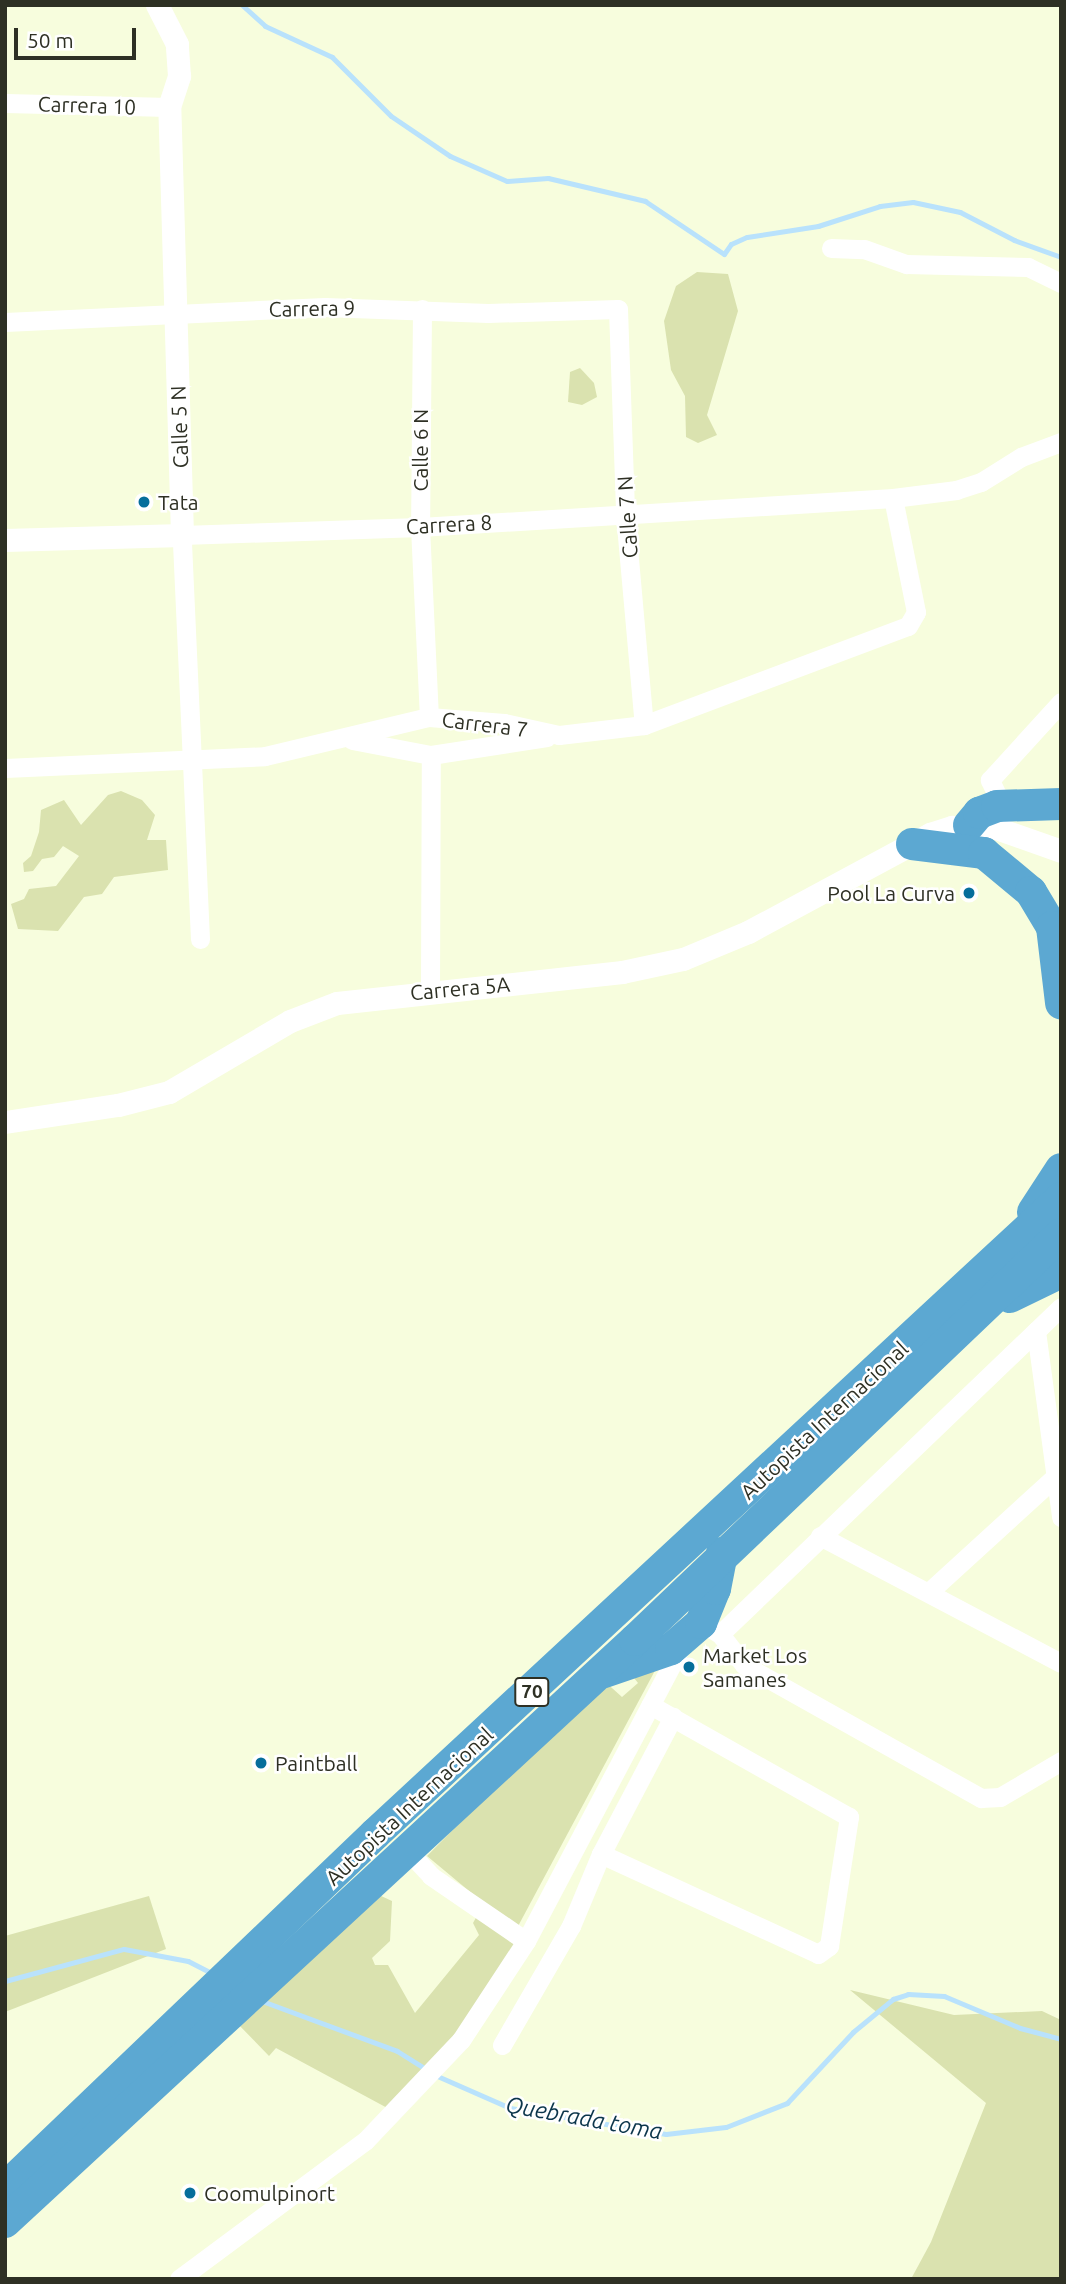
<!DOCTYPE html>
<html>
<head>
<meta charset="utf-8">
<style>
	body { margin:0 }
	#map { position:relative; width:1066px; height:2284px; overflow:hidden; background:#f7fddd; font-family:Ubuntu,sans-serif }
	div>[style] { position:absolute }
	.green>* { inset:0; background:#dae2af }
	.stream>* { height:5px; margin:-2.5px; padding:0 2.5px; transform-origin:2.5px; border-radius:2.5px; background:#b9e2fc }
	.minor>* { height:19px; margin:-9.5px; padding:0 9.5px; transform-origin:9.5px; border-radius:9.5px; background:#fff }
	.tertiary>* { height:23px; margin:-11.5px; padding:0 11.5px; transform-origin:11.5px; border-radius:11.5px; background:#fff }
	.trunk>* { height:32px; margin:-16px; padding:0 16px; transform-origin:16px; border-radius:16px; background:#5ca8d2 }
	.dots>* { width:19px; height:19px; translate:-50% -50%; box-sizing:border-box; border:4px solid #fff; border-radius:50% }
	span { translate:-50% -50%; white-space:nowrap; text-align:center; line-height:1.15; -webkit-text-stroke:5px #fff; paint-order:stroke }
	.shield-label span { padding:2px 5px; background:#fff; border:2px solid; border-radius:5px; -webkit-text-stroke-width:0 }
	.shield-label { font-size:19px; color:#2e3024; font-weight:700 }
	.street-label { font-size:21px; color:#2e3024 }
	.poi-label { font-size:21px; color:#2e3024 }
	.left { translate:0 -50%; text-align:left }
	.right { translate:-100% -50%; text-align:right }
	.water-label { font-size:23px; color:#0c364c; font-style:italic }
	.frame { position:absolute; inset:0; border:7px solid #2e3024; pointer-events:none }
	.scale { position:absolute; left:14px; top:28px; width:122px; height:32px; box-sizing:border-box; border:4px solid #2e3024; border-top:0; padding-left:9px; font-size:21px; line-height:24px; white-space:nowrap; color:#2e3024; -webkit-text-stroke:5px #fff; paint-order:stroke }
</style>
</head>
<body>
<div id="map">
	<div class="green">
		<i style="clip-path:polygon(697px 272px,728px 274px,738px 311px,707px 415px,717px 435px,698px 443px,686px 437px,685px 396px,671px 370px,664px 321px,676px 286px)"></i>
		<i style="clip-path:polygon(580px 368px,594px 383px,597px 397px,582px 405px,568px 402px,570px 372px)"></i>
		<i style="clip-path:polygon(121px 791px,142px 800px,155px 815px,147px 840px,166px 840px,168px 870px,114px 877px,102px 894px,84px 897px,58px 931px,18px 929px,11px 904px,24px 899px,29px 889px,56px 886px,79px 856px,63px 846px,54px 857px,42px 859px,33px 871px,24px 872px,23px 863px,31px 856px,39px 832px,41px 810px,64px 800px,81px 825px,108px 795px)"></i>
		<i style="clip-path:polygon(658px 1665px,516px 1930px,427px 1856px,602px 1679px,622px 1697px,638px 1683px,627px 1669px)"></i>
		<i style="clip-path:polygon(379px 1895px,392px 1901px,390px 1941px,372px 1958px,375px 1965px,388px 1965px,415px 2013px,479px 1935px,473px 1923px,478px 1914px,521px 1943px,462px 2033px,391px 2110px,276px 2048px,269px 2056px,238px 2024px)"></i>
		<i style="clip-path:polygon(149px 1896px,166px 1949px,5px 2012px,5px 1936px)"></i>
		<i style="clip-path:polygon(850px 1990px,954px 2015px,1042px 2011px,1061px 2020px,1061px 2279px,911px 2279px,931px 2242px,986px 2103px)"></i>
	</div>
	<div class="stream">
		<i style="left:242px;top:5px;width:31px;rotate:42deg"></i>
		<i style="left:265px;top:26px;width:74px;rotate:24.8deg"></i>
		<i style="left:332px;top:57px;width:83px;rotate:45deg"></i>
		<i style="left:391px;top:116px;width:71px;rotate:34.1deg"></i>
		<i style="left:450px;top:156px;width:62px;rotate:23.7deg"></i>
		<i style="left:507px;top:181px;width:41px;rotate:-4.2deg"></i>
		<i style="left:548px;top:178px;width:100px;rotate:13.3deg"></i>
		<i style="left:645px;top:201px;width:95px;rotate:33.9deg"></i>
		<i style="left:724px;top:254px;width:12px;rotate:-55deg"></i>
		<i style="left:731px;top:244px;width:17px;rotate:-24deg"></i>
		<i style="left:747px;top:237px;width:72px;rotate:-8.8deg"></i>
		<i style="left:818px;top:226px;width:65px;rotate:-17.9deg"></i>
		<i style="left:880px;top:206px;width:33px;rotate:-7deg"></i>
		<i style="left:913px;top:202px;width:48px;rotate:12deg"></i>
		<i style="left:960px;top:212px;width:61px;rotate:27.4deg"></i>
		<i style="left:1014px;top:240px;width:50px;rotate:19.9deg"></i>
		<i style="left:5px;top:1981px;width:123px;rotate:-15.1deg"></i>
		<i style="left:124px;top:1949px;width:65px;rotate:10.6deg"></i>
		<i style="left:188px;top:1961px;width:29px;rotate:27deg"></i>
		<i style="left:262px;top:2001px;width:144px;rotate:20.3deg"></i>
		<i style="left:397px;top:2051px;width:36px;rotate:32deg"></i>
		<i style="left:435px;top:2075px;width:82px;rotate:23.7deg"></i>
		<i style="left:510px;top:2108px;width:158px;rotate:9.5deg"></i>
		<i style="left:666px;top:2134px;width:60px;rotate:-6.7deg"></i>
		<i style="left:726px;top:2127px;width:66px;rotate:-21.5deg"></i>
		<i style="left:787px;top:2103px;width:97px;rotate:-47.1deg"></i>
		<i style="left:853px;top:2032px;width:52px;rotate:-39.5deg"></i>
		<i style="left:893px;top:1999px;width:16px;rotate:-18deg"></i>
		<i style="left:908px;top:1994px;width:36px;rotate:3deg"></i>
		<i style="left:944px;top:1996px;width:82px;rotate:22.8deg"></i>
		<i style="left:1020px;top:2028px;width:42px;rotate:15deg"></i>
	</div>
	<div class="minor">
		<i style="left:5px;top:103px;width:164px;rotate:1.4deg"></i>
		<i style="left:831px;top:248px;width:33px;rotate:2deg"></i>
		<i style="left:864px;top:249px;width:45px;rotate:19.7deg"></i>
		<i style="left:906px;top:264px;width:122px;rotate:1.4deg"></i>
		<i style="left:1028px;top:267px;width:37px;rotate:26deg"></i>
		<i style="left:422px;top:309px;width:218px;rotate:90.5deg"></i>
		<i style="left:420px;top:527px;width:190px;rotate:87.3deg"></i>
		<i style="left:5px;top:322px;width:320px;rotate:-2.7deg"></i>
		<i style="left:325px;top:307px;width:163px;rotate:2.1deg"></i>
		<i style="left:488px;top:313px;width:130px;rotate:-1.8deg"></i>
		<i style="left:618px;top:309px;width:205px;rotate:88deg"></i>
		<i style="left:625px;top:514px;width:212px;rotate:84.9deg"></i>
		<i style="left:352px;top:740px;width:80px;rotate:10.8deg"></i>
		<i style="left:431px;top:755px;width:117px;rotate:-8.8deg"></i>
		<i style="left:5px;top:768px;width:260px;rotate:-2.6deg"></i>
		<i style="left:265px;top:756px;width:169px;rotate:-13.4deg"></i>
		<i style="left:429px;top:717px;width:75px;rotate:4.6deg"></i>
		<i style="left:504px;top:723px;width:56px;rotate:12.3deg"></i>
		<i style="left:559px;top:735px;width:86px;rotate:-6.7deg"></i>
		<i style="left:644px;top:725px;width:282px;rotate:-20.6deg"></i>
		<i style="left:908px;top:626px;width:16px;rotate:-60deg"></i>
		<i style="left:916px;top:612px;width:116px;rotate:-101.4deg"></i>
		<i style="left:1002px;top:805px;width:28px;rotate:-116deg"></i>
		<i style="left:990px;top:780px;width:105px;rotate:-47.7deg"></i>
		<i style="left:200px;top:939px;width:404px;rotate:-92.6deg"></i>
		<i style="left:182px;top:535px;width:238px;rotate:-1.9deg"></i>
		<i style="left:420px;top:527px;width:474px;rotate:-3.5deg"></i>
		<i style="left:893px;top:498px;width:64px;rotate:-7.2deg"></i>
		<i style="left:956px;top:490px;width:26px;rotate:-18deg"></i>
		<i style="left:981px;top:482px;width:47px;rotate:-32deg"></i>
		<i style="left:1021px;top:457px;width:43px;rotate:-20.6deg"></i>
		<i style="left:430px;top:991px;width:236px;rotate:-89.8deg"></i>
		<i style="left:1036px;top:1331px;width:188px;rotate:82.3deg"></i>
		<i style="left:820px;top:1536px;width:272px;rotate:27.8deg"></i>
		<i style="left:930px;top:1591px;width:171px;rotate:-42.4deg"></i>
		<i style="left:710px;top:1628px;width:12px;rotate:31deg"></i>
		<i style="left:720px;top:1634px;width:39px;rotate:52deg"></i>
		<i style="left:744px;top:1665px;width:272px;rotate:29.3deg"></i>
		<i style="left:981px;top:1798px;width:19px;rotate:-3deg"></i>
		<i style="left:1000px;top:1797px;width:71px;rotate:-30.5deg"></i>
		<i style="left:720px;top:1634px;width:472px;rotate:-43.8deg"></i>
		<i style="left:407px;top:1850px;width:35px;rotate:47deg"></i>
		<i style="left:431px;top:1876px;width:115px;rotate:34.4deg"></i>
		<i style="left:601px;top:1854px;width:239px;rotate:24.7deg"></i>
		<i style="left:818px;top:1954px;width:14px;rotate:-36deg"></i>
		<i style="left:829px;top:1946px;width:131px;rotate:-81.2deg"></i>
		<i style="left:849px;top:1817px;width:228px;rotate:-150.6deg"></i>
		<i style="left:502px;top:2045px;width:138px;rotate:-59.9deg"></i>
		<i style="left:571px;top:1926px;width:78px;rotate:-67.4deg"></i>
		<i style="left:601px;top:1854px;width:155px;rotate:-62.3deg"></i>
		<i style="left:179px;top:2279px;width:232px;rotate:-36.6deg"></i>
		<i style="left:365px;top:2141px;width:139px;rotate:-46.5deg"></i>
		<i style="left:461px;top:2040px;width:118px;rotate:-56.7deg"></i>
		<i style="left:526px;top:1941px;width:337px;rotate:-62.2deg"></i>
	</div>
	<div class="tertiary">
		<i style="left:5px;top:540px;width:177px;rotate:-1.6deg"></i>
		<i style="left:182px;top:535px;width:428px;rotate:-91.7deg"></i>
		<i style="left:169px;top:107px;width:33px;rotate:-72deg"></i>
		<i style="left:179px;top:76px;width:32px;rotate:-94deg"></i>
		<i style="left:177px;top:44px;width:44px;rotate:-117.1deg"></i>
		<i style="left:5px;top:1122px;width:114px;rotate:-8.6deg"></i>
		<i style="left:118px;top:1105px;width:53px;rotate:-14.3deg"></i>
		<i style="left:169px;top:1092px;width:140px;rotate:-30.4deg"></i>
		<i style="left:290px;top:1021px;width:50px;rotate:-21deg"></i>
		<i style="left:337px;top:1003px;width:287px;rotate:-6.2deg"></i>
		<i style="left:622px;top:972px;width:62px;rotate:-12deg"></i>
		<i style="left:683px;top:959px;width:70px;rotate:-22.6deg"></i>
		<i style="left:748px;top:932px;width:207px;rotate:-28.3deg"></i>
		<i style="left:930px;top:834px;width:23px;rotate:-18deg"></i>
		<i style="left:952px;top:827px;width:41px"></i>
		<i style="left:993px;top:827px;width:72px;rotate:19.4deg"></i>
	</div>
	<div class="trunk">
		<i style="left:969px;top:825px;width:16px;rotate:-50deg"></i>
		<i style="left:979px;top:813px;width:19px;rotate:-21deg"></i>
		<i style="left:997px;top:806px;width:64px;rotate:-1.8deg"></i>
		<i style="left:912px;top:844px;width:73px;rotate:7.1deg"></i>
		<i style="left:984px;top:853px;width:61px;rotate:39.7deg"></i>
		<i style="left:1031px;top:892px;width:41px;rotate:59deg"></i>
		<i style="left:1052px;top:927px;width:77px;rotate:83.2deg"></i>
		<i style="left:1033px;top:1212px;width:51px;rotate:-56.9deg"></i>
		<i style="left:1010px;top:1297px;width:57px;rotate:-26.1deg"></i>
		<i style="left:604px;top:1672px;width:71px;rotate:-18.9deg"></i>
		<i style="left:671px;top:1649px;width:40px;rotate:-41deg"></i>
		<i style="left:701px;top:1623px;width:37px;rotate:-68deg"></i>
		<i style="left:715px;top:1589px;width:37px;rotate:-79deg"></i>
		<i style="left:5px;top:2188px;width:512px;rotate:-43.73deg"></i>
		<i style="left:375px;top:1834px;width:935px;rotate:-42.83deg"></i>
		<i style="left:5px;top:2222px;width:858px;rotate:-42.73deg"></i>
		<i style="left:635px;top:1640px;width:588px;rotate:-43.62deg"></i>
	</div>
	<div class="dots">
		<i style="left:144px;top:502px;background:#066e9b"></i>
		<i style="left:969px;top:893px;background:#066e9b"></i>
		<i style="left:689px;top:1667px;background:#066e9b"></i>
		<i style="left:261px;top:1763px;background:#066e9b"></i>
		<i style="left:190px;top:2193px;background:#066e9b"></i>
	</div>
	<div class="shield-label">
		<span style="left:532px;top:1692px">70</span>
	</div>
	<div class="street-label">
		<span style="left:87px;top:105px;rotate:2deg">Carrera 10</span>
		<span style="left:312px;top:308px;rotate:-1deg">Carrera 9</span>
		<span style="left:179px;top:427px;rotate:-92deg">Calle 5 N</span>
		<span style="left:420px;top:450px;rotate:-90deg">Calle 6 N</span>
		<span style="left:627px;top:517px;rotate:-94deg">Calle 7 N</span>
		<span style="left:449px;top:524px;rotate:-3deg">Carrera 8</span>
		<span style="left:485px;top:724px;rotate:7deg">Carrera 7</span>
		<span style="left:460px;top:988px;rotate:-5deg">Carrera 5A</span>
		<span style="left:824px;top:1420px;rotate:-43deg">Autopista Internacional</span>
		<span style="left:409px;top:1806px;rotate:-43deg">Autopista Internacional</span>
	</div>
	<div class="poi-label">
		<span class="left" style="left:158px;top:502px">Tata</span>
		<span class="right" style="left:955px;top:893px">Pool La Curva</span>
		<span class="left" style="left:703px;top:1667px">Market Los<br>Samanes</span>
		<span class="left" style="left:275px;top:1763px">Paintball</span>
		<span class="left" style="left:204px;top:2193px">Coomulpinort</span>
	</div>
	<div class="water-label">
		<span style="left:584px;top:2118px;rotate:10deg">Quebrada toma</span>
	</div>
	<div class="frame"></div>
	<div class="scale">50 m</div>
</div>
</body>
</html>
